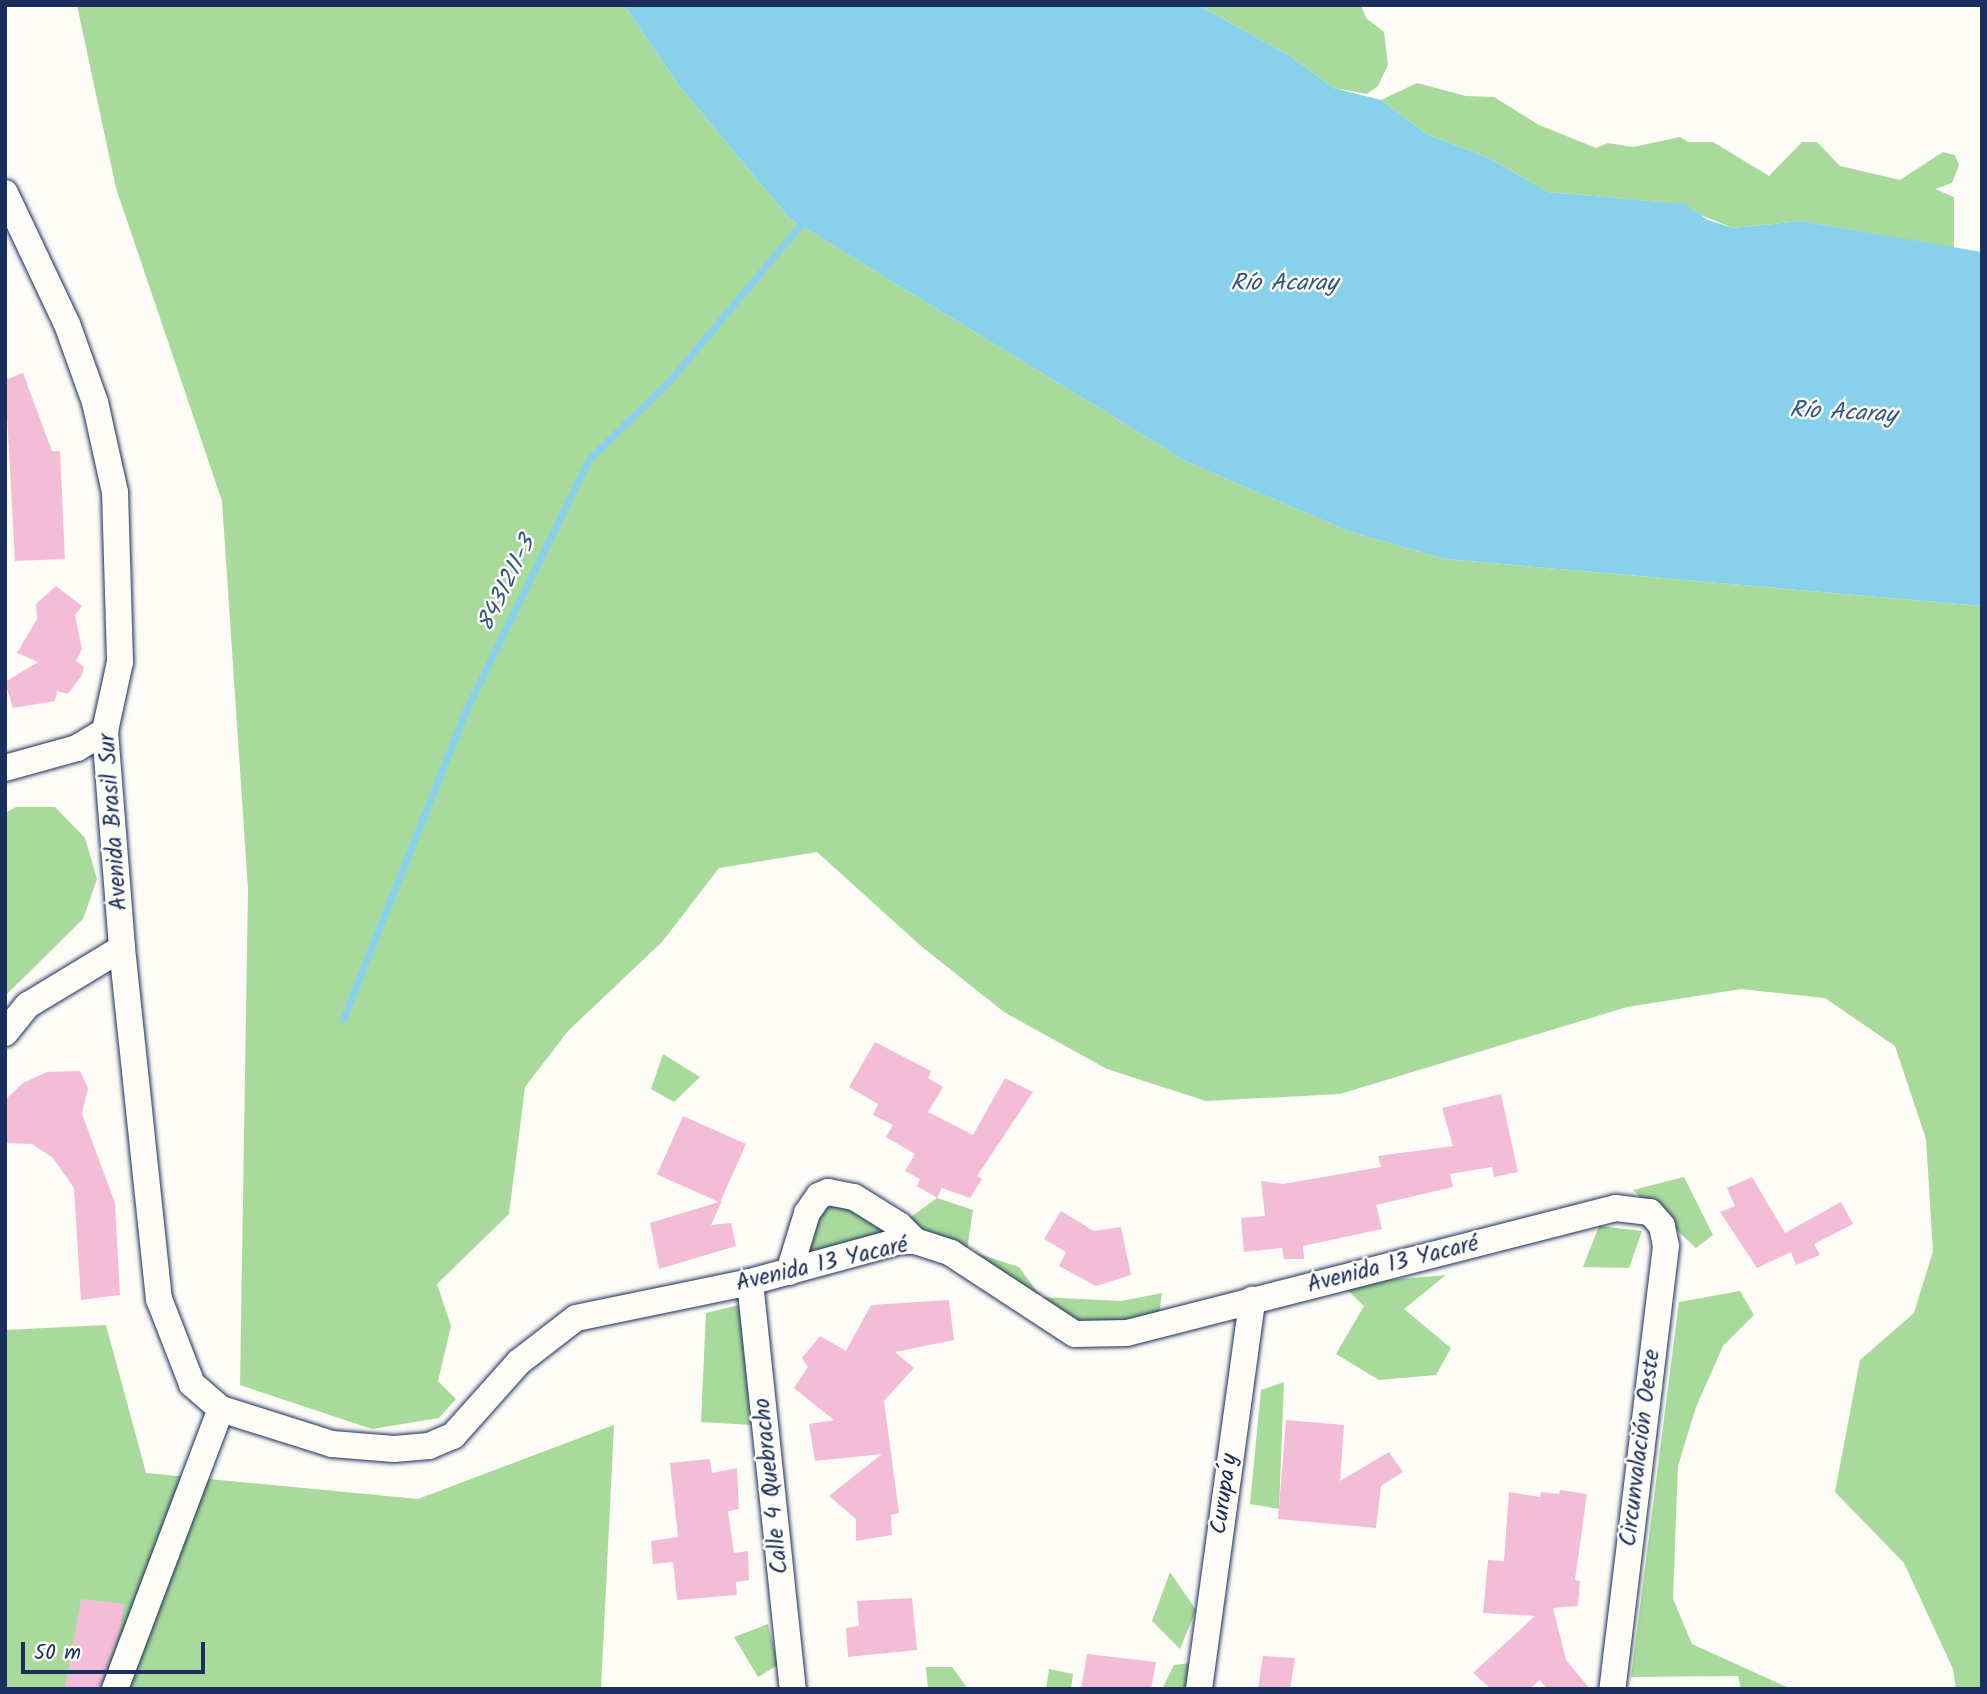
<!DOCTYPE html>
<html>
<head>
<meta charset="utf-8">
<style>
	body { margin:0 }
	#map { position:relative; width:1987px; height:1694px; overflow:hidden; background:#fdfcf7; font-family:Kalam,sans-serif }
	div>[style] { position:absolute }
	.green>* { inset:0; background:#a8da9b }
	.water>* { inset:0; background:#89d0eb }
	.stream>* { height:7px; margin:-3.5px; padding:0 3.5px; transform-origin:3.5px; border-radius:3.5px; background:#89d0eb }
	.building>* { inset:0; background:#f4bdd7; transform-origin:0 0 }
	.roads { filter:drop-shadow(0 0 2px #1b2f5e) drop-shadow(0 0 2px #1b2f5e) }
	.minor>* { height:26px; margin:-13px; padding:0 13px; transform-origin:13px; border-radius:13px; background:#fdfcf7 }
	span { translate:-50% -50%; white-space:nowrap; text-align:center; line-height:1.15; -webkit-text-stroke:5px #fdfcf7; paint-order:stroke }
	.street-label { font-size:23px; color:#1b2f5e }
	.water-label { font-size:24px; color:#365781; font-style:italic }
	.frame { position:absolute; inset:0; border:7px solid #1b2f5e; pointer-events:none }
	.scale { position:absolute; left:21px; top:1642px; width:184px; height:32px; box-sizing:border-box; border:4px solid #1b2f5e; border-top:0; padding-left:9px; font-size:21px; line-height:24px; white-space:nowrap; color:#1b2f5e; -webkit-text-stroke:5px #fdfcf7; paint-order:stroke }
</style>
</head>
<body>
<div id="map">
	<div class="green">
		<i style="clip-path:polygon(77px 5px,624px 5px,680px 87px,790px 219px,1187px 462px,1348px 531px,1445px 559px,1982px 606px,1982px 1689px,1956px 1689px,1953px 1669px,1904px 1563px,1835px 1492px,1860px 1360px,1914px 1313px,1933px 1251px,1926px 1139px,1895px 1046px,1825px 998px,1741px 989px,1627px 1007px,1340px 1094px,1206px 1101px,1107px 1069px,1004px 1012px,921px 946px,817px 852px,719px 868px,662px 942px,568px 1031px,525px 1087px,509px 1214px,437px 1284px,451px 1326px,438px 1381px,456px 1399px,439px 1418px,372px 1429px,240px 1385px,248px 889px,222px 501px,116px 188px)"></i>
		<i style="clip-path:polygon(1198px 5px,1361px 5px,1366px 18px,1384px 32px,1388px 65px,1378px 86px,1367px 94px,1334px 88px,1290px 56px)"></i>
		<i style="clip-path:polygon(1417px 83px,1466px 96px,1494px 97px,1539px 125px,1596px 148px,1608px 143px,1633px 147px,1680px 137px,1688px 142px,1713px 142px,1769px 176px,1802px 142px,1817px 142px,1840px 166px,1900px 180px,1943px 152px,1955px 155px,1959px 165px,1952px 183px,1935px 189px,1954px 197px,1954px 248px,1801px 221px,1733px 228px,1671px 203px,1548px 192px,1489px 158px,1426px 134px,1381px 100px)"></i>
		<i style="clip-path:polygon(16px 807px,55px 807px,85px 838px,97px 879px,83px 919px,5px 996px,5px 813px)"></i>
		<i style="clip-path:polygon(663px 1054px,700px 1077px,674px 1102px,651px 1089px)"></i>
		<i style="clip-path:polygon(1684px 1177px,1713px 1235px,1696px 1248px,1633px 1190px)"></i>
		<i style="clip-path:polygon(846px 1194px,904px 1222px,937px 1198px,973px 1210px,967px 1250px,1019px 1267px,1041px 1297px,1121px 1301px,1162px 1293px,1159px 1314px,1103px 1323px,1074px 1322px,932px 1236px,809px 1253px,786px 1237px)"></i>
		<i style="clip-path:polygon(1599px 1226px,1642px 1231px,1629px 1268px,1583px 1267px)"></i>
		<i style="clip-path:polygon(1446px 1275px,1404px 1309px,1451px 1348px,1436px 1375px,1379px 1380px,1336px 1354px,1364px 1306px,1341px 1284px)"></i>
		<i style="clip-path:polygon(1740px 1291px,1754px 1315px,1723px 1346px,1696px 1407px,1678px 1466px,1673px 1599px,1692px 1644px,1791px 1689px,1741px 1689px,1738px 1676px,1631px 1677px,1679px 1302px)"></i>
		<i style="clip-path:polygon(743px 1304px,752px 1425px,701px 1422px,706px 1313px)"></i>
		<i style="clip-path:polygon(106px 1325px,146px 1473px,418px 1499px,614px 1425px,601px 1689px,5px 1689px,5px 1330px)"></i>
		<i style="clip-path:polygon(1284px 1382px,1279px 1509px,1250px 1504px,1261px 1390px)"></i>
		<i style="clip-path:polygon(1170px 1572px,1196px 1610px,1180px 1649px,1152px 1621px)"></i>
		<i style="clip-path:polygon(768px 1624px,778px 1665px,758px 1677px,734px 1637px)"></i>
		<i style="clip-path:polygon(1191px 1663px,1187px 1689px,1162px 1689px,1174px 1665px)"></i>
		<i style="clip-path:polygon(926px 1667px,952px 1667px,968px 1689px,928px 1689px)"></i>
		<i style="clip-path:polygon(1049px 1669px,1073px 1674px,1071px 1689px,1046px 1689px)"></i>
	</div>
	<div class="water">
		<i style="clip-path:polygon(624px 5px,1198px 5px,1290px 56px,1334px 88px,1381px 100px,1426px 134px,1489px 158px,1548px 192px,1685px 204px,1708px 220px,1733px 228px,1801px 221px,1982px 252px,1982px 606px,1445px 559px,1348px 531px,1187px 462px,790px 219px,680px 87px)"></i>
	</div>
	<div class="stream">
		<i style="left:343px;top:1019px;width:333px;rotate:-68.3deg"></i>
		<i style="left:466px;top:710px;width:280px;rotate:-63.9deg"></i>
		<i style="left:589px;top:459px;width:113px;rotate:-44.3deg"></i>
		<i style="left:670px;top:380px;width:202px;rotate:-50deg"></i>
	</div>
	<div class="building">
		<i style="clip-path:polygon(23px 373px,52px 451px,60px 451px,65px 559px,15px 561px,5px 380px)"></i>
		<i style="clip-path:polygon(56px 586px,82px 606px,75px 615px,82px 649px,76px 661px,84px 667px,82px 675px,68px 694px,57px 691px,55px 701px,13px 708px,5px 682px,38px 662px,17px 653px,37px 619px,36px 604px)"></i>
		<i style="clip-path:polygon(875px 1042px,931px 1071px,928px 1078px,943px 1087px,928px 1112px,973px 1135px,1005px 1078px,1033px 1092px,977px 1176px,982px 1179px,970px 1198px,942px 1188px,937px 1198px,917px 1186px,920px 1179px,905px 1171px,915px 1154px,886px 1137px,893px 1125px,873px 1115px,878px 1104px,849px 1087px)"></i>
		<i style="clip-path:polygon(80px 1071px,88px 1088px,82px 1114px,115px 1203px,120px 1295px,81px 1300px,74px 1188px,53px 1158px,32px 1144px,5px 1143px,5px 1100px,23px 1083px,47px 1072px)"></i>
		<i style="clip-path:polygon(1501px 1094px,1518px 1172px,1494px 1177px,1492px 1167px,1450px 1174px,1453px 1187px,1376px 1205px,1382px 1229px,1303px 1246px,1304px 1259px,1284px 1259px,1282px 1248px,1244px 1252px,1241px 1218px,1265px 1216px,1261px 1181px,1283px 1184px,1381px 1167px,1378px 1156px,1453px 1146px,1442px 1108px)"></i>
		<i style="left:683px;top:1116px;width:69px;height:64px;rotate:24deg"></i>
		<i style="clip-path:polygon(1752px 1177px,1785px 1233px,1841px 1202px,1853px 1224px,1814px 1244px,1820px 1255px,1796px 1265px,1791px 1252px,1757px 1268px,1720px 1212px,1735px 1206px,1727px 1188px)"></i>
		<i style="clip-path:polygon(722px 1201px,711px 1225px,731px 1223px,736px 1246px,659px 1269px,650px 1223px)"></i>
		<i style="clip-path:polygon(1061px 1211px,1094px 1231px,1121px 1227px,1131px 1275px,1096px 1286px,1059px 1266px,1066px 1252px,1044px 1239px)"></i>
		<i style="clip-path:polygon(949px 1300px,954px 1340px,895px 1352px,914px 1368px,884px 1401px,899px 1513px,891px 1515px,892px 1535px,856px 1541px,856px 1519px,829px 1496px,882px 1454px,815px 1461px,809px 1424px,834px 1420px,794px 1388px,808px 1367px,802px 1358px,820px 1336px,846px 1351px,871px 1305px)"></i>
		<i style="clip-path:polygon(1286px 1420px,1344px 1425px,1340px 1481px,1389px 1452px,1403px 1472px,1381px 1486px,1376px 1528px,1278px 1519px)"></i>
		<i style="clip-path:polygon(710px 1459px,712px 1473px,737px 1468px,739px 1509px,728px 1511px,734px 1553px,748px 1551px,749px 1580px,736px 1582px,737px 1595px,677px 1600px,673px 1562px,653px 1564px,651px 1541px,678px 1537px,670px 1463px)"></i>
		<i style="clip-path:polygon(1560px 1490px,1587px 1494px,1575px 1580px,1580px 1581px,1578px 1606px,1553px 1608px,1566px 1660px,1590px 1689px,1547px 1689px,1540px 1680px,1529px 1689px,1491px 1689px,1473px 1673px,1535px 1616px,1483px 1613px,1488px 1560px,1504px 1561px,1509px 1492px,1540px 1497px,1541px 1492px,1559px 1494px)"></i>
		<i style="clip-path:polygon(912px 1598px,917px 1650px,848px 1657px,846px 1628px,859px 1626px,857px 1601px)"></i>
		<i style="clip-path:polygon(81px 1599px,124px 1604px,120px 1631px,100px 1689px,65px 1689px)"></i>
		<i style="clip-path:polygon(1087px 1654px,1156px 1662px,1151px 1689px,1081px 1689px)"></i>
		<i style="clip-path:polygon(1263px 1656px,1295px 1658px,1290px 1689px,1258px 1689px)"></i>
	</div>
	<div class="roads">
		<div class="minor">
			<i style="left:5px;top:193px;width:145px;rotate:64.7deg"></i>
			<i style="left:67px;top:324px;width:83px;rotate:70.3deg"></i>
			<i style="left:95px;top:402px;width:92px;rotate:77.5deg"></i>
			<i style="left:115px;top:492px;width:170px;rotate:88.3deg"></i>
			<i style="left:120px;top:662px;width:71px;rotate:102.3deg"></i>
			<i style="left:105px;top:731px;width:218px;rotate:85.5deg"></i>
			<i style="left:122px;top:948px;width:353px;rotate:84deg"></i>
			<i style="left:159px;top:1299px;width:91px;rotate:68.8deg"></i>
			<i style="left:192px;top:1384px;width:38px;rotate:41deg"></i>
			<i style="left:221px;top:1409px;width:116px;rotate:17.5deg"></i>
			<i style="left:332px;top:1444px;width:62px;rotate:4.6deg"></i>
			<i style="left:394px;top:1449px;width:35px;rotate:-5deg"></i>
			<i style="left:429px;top:1446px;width:26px;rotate:-23deg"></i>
			<i style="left:453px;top:1436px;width:99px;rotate:-48.3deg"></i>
			<i style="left:519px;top:1362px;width:72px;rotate:-37.7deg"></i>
			<i style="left:576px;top:1318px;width:178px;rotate:-11.7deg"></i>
			<i style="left:750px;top:1282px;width:156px;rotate:-15.3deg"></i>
			<i style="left:900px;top:1241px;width:15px"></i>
			<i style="left:915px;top:1241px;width:38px;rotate:18deg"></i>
			<i style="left:951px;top:1253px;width:148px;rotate:33.2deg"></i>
			<i style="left:1075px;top:1334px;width:52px;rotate:-1.1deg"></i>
			<i style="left:1127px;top:1333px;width:505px;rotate:-14.34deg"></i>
			<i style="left:1616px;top:1208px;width:34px;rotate:7deg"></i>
			<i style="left:1650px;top:1212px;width:18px;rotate:49deg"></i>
			<i style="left:1662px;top:1226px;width:20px;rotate:79deg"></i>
			<i style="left:1666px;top:1246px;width:446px;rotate:96.9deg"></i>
			<i style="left:5px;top:768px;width:75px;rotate:-15.5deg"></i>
			<i style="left:77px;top:748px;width:33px;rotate:-31deg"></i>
			<i style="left:5px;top:1033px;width:36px;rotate:-51deg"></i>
			<i style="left:28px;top:1005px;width:110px;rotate:-31.2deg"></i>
			<i style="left:789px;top:1272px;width:62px;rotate:-73deg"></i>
			<i style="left:807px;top:1213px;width:21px;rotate:-55deg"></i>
			<i style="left:819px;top:1196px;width:10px;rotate:-24deg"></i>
			<i style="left:828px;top:1192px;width:26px;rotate:11deg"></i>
			<i style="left:854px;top:1197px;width:53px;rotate:31.9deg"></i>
			<i style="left:899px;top:1225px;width:23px;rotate:45deg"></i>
			<i style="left:750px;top:1282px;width:409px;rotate:84deg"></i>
			<i style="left:115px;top:1689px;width:299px;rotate:-69.3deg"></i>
			<i style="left:1199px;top:1689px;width:393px;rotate:-82.2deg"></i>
		</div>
	</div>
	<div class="street-label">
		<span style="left:114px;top:822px;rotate:-94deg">Avenida Brasil Sur</span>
		<span style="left:822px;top:1265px;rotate:-13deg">Avenida 13 Yacaré</span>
		<span style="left:1393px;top:1265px;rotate:-14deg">Avenida 13 Yacaré</span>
		<span style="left:1641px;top:1448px;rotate:-83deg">Circunvalación Oeste</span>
		<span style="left:772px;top:1486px;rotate:-96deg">Calle 4 Quebracho</span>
		<span style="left:1225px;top:1494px;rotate:-82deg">Curupa´y</span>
	</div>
	<div class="water-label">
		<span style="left:1284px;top:284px">Río Acaray</span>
		<span style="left:1843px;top:413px;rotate:3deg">Río Acaray</span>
		<span style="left:507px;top:584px;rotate:-64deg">8431211-3</span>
	</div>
	<div class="frame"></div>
	<div class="scale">50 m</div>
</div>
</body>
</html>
